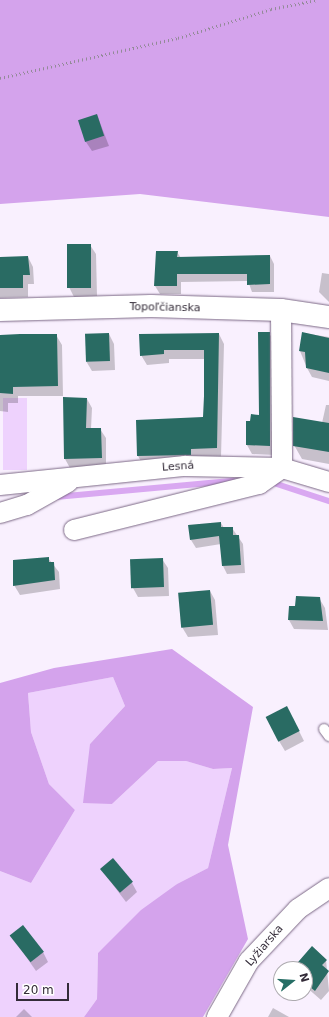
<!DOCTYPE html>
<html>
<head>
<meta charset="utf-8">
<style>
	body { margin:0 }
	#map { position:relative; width:329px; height:1017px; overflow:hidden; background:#f9f0fe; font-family:"DejaVu Sans",sans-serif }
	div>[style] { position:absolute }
	.green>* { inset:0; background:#eed2fd; transform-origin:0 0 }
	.forest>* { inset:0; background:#d4a3ec }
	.shadow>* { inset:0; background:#0003 }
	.stream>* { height:5.5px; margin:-2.75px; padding:0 2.75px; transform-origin:2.75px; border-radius:2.75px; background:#d9a8f1 }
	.building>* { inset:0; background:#296b63; transform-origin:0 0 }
	.path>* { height:2.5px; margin-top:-1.25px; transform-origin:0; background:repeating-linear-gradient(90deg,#938a98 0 1px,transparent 0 4px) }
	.roads { filter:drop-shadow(0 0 1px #7c6986) drop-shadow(0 0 1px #7c6986) }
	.service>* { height:10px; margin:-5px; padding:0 5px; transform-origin:5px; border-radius:5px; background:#fff }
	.minor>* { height:20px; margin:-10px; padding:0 10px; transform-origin:10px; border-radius:10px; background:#fff }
	.secondary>* { height:22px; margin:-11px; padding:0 11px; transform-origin:11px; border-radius:11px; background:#fff }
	span { translate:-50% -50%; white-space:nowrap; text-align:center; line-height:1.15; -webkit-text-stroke:4px #fff; paint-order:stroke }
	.street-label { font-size:11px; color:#332b38 }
	.north { position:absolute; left:273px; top:961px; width:40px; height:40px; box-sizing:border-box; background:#fff; border:1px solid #adaaaf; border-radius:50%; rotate:73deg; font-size:11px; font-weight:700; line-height:16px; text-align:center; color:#332b38 }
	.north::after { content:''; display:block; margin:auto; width:14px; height:18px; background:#266e65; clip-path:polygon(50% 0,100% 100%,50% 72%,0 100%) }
	.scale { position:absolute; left:16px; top:983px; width:53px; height:18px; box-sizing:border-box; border:2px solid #332b38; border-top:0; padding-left:5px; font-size:12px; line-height:14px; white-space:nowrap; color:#332b38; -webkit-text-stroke:3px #fff; paint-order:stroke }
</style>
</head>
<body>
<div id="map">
	<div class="green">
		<i style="left:3px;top:398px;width:24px;height:72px"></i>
		<i style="clip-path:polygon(113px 677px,125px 706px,90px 744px,112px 804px,158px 761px,186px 761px,213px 769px,232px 768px,208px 868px,177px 884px,98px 953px,97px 999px,84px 1017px,0 1017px,0 871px,31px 883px,75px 810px,49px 784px,31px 732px,28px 693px)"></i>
	</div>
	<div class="forest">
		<i style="clip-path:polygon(0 0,329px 0,329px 217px,140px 194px,0 204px)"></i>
		<i style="clip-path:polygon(172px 649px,253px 707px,228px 845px,248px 939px,203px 1017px,84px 1017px,97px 999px,98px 953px,141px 910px,177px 884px,208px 868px,232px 768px,213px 769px,186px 761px,158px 761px,112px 804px,83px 803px,90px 744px,125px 706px,113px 677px,28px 693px,31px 732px,49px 784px,75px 810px,31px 883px,0 871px,0 683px,54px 668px)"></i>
	</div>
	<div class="shadow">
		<i style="clip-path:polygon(97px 115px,109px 146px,92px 151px,86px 142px)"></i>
		<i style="clip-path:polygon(90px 245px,96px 254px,97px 296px,74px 297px,69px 287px)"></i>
		<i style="clip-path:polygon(177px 252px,181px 258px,270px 256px,274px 264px,274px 292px,252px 292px,248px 281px,181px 282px,181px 294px,160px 294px,155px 286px)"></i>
		<i style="clip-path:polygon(28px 257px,33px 267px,34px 284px,28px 284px,28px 297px,0 298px,0 258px)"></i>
		<i style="clip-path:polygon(322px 273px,329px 274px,329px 302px,319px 292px)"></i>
		<i style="clip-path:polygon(269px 333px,275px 343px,275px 455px,252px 454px,247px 445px,251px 422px,260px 416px)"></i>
		<i style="clip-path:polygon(303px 333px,329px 337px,329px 381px,312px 377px,307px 368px,300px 351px)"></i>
		<i style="clip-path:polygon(109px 334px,114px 344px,115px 370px,92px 371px,86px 361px,86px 335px)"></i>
		<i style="clip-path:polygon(219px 334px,224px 344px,221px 457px,143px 465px,138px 456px,204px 418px,205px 359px,169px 359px,169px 363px,147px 365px,141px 355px)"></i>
		<i style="clip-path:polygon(0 335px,56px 335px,62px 345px,63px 396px,18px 396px,18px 403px,8px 403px,8px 412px,0 411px)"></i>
		<i style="clip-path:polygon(87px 399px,92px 408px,91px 429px,100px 429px,106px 438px,106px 467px,70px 468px,65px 459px)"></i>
		<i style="clip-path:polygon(326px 405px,329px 405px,329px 464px,302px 459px,294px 445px,322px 423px)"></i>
		<i style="clip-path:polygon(221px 523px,224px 528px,232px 528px,243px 544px,245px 573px,227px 574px,223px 566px,221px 544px,196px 548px,191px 540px)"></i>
		<i style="clip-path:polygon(48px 558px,59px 572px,60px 589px,20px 595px,14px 585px)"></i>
		<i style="clip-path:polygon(162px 559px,168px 568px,169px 596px,138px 597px,133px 588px)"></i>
		<i style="clip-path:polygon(210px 591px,215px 600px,218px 635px,188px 637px,182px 627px)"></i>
		<i style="clip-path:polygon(319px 598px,325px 608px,328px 630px,294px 629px,289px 620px,296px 607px)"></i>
		<i style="clip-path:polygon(292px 717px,304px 741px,285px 751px,279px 741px)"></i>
		<i style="clip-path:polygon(101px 869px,132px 883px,137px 892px,126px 902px)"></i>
		<i style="clip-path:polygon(11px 935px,43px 952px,48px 962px,36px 971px)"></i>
		<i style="clip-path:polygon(326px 960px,329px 991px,321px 1000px,305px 986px,305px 969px,294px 969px)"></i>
		<i style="clip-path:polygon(273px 1008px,289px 1017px,268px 1017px)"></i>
		<i style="clip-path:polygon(24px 1009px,32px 1017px,16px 1017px)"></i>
	</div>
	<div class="stream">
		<i style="left:271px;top:482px;width:61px;rotate:18.1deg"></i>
		<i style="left:56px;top:497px;width:178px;rotate:-5.2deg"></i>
	</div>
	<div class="building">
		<i style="left:97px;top:114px;width:23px;height:20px;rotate:72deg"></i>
		<i style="left:67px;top:244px;width:24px;height:44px"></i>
		<i style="clip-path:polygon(156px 251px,178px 251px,177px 257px,270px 255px,270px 284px,247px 285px,247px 274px,177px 274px,177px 286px,154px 286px)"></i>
		<i style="clip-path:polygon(28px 256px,30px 275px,23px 275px,23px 288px,0 288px,0 257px)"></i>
		<i style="clip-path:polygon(258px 332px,270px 332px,270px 446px,246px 445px,246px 421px,250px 421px,251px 414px,259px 415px)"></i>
		<i style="clip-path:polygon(302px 332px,329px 338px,329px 373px,306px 368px,305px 352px,299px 351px)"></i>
		<i style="left:109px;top:333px;width:28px;height:24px;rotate:88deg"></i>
		<i style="clip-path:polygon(219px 333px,217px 448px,191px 449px,191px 455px,137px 456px,136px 420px,203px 417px,204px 396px,204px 350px,164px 350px,164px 354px,140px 356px,139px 334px)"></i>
		<i style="clip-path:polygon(20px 334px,57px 334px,58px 386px,13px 387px,13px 394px,0 393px,0 335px)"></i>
		<i style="clip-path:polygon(63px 397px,87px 398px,86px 428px,101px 428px,102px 458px,64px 459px)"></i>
		<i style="clip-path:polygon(293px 417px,329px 423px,329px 452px,293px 446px)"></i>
		<i style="clip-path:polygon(221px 522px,221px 527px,233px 527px,233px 535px,239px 535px,241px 565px,222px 566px,219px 536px,190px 540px,188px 525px)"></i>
		<i style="clip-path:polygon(49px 557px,49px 562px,54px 562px,55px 580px,13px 586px,13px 560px)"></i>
		<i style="left:163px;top:558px;width:29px;height:33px;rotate:88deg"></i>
		<i style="left:210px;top:590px;width:35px;height:32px;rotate:85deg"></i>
		<i style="clip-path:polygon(296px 596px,320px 597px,323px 621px,288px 620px,289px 606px,295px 606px)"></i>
		<i style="left:287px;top:706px;width:28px;height:24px;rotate:63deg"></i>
		<i style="left:113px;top:858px;width:31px;height:17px;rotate:50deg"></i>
		<i style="left:23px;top:925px;width:34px;height:17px;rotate:52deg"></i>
		<i style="clip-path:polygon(312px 946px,327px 960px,322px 965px,329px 971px,315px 991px,305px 983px,305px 969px,292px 969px)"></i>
	</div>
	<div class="path">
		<i style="left:0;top:78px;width:182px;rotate:-12.7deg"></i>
		<i style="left:178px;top:38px;width:97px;rotate:-17.3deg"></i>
		<i style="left:271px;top:9px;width:47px;rotate:-11.1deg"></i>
	</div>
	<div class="roads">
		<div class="service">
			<i style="left:324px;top:729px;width:9px;rotate:54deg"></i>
		</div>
		<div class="minor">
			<i style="left:281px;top:310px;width:158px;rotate:89.6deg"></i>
			<i style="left:0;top:485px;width:186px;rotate:-5.9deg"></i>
			<i style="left:185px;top:466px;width:97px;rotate:1.2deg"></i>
			<i style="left:282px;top:468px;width:49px;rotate:16.6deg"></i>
			<i style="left:0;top:513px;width:28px;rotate:-17deg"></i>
			<i style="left:27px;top:505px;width:47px;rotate:-29.3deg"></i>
			<i style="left:74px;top:530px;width:191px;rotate:-14deg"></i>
			<i style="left:259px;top:484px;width:28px;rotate:-35deg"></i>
			<i style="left:217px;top:1017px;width:64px;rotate:-60.3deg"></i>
			<i style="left:249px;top:961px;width:71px;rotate:-46.7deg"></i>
			<i style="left:298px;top:909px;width:37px;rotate:-34deg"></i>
		</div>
		<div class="secondary">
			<i style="left:0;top:310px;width:151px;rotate:-1.5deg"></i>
			<i style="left:151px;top:306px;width:130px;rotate:1.8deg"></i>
			<i style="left:281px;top:310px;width:49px;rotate:8.3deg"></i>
		</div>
	</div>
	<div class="street-label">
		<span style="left:165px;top:308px;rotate:1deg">Topoľčianska</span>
		<span style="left:178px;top:467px;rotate:-4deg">Lesná</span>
		<span style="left:265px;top:946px;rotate:-49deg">Lyžiarska</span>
	</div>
	<div class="north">N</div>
	<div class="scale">20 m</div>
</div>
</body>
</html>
